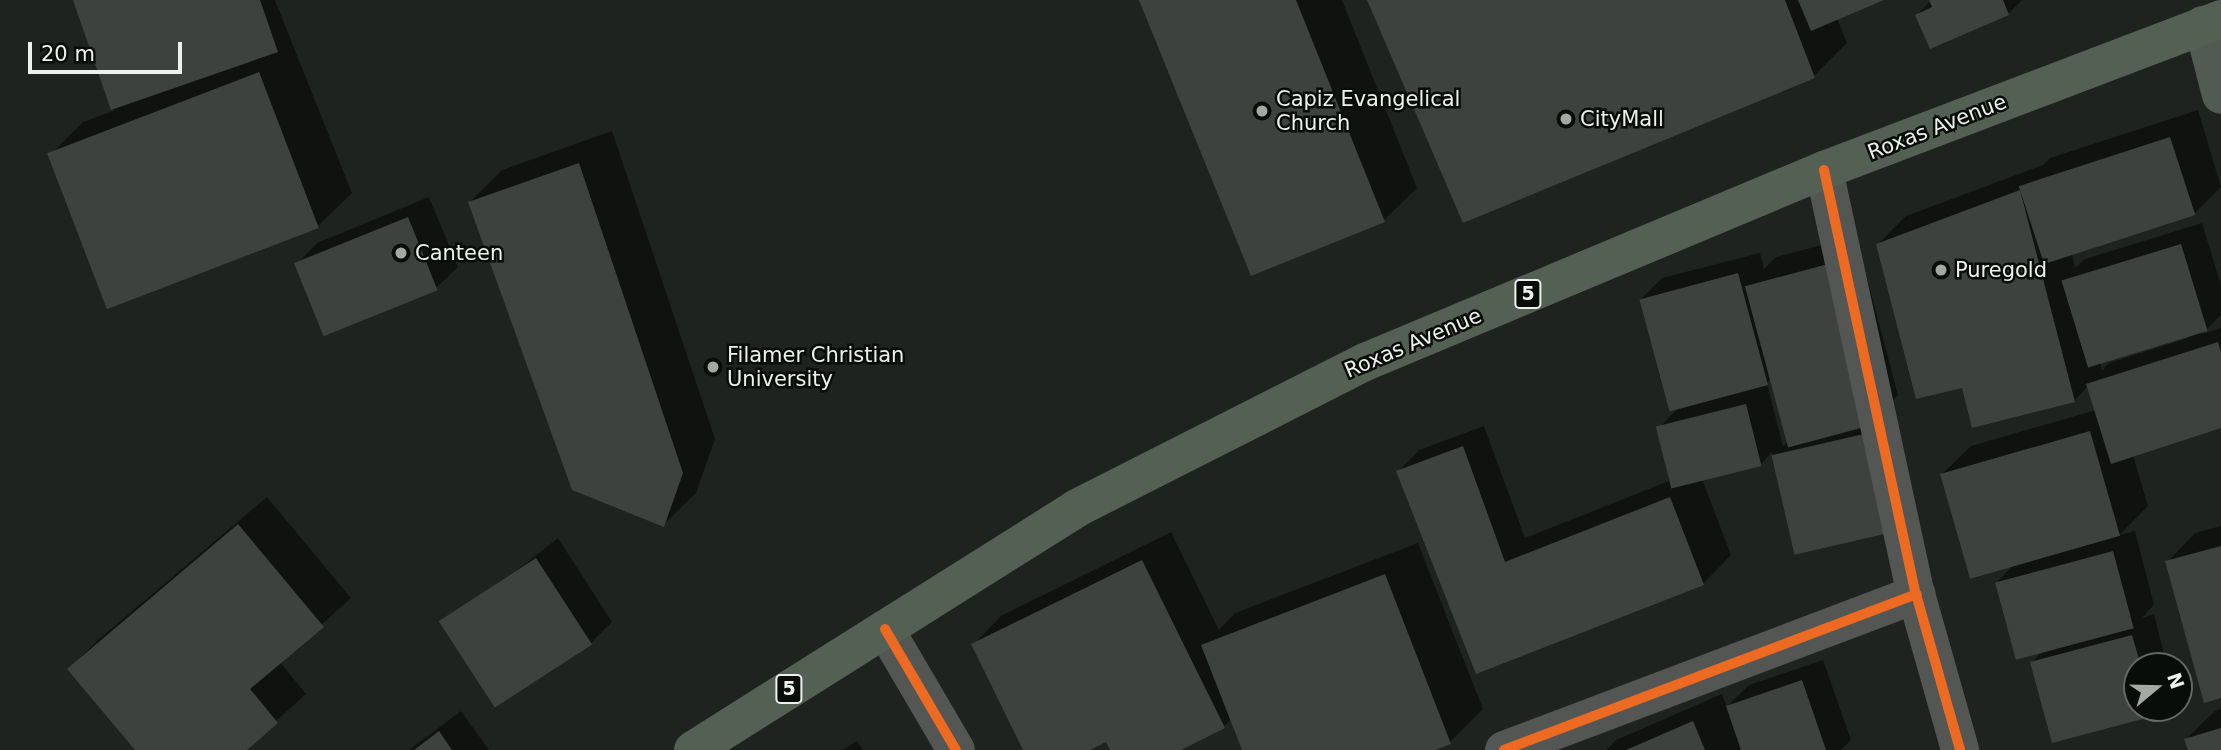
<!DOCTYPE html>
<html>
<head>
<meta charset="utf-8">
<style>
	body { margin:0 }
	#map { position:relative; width:2221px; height:750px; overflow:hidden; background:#1f231f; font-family:"DejaVu Sans",sans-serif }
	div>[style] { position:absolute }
	.shadow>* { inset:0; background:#0007 }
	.building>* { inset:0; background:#3e423e; transform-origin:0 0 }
	.minor>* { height:38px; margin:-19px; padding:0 19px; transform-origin:19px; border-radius:19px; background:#535653 }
	.primary>* { height:38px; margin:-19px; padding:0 19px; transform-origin:19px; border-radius:19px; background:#515b52 }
	.trunk>* { height:38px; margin:-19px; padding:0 19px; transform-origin:19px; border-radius:19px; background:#546054 }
	.cycleway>* { height:10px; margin:-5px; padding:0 5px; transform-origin:5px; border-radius:5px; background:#ed6a23 }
	.dots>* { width:19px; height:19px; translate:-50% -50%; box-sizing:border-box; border:4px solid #090d09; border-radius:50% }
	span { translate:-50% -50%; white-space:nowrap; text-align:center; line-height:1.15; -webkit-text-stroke:5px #090d09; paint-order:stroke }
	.shield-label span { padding:2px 5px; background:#090d09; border:2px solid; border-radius:5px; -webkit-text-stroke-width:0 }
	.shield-label { font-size:19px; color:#ecf1ec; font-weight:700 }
	.poi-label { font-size:21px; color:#ecf1ec }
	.left { translate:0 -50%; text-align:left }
	.street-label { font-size:21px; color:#ecf1ec }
	.north { position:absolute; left:2123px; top:652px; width:70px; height:70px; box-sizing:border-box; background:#090d09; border:2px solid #646864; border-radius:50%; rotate:71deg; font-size:19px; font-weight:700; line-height:28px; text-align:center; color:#ecf1ec }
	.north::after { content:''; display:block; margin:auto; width:24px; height:32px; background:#a4a9a4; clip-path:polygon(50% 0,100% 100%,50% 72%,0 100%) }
	.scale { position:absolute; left:28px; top:42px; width:154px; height:32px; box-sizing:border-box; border:4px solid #ecf1ec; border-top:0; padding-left:9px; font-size:21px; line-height:24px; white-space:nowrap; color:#ecf1ec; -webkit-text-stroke:5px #090d09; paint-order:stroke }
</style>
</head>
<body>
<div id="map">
	<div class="shadow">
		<i style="clip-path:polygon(75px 0,275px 0,352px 193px,319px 225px,50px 155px,83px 122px,113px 111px)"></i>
		<i style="clip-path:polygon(1141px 0,1342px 0,1417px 188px,1384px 220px,1252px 274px)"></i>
		<i style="clip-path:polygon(1369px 0,1880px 0,1837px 18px,1847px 43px,1814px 76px)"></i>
		<i style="clip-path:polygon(1931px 0,2022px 0,2008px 14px,1917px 15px)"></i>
		<i style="clip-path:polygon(evenodd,2198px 110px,2221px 187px,2195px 213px,2072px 254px,2075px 268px,2085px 259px,2202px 223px,2221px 285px,2221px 315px,2202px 334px,2221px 328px,2221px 426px,2133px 455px,2148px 506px,2119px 535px,2135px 531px,2154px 605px,2142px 618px,2154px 614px,2167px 666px,2137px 666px,2137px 708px,2160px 708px,2153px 715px,2053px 741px,2032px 662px,2046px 648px,1997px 582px,2013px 566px,1942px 474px,1971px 446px,2096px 410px,2088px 386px,2074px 401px,1964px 386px,1878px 244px,1906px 216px,2043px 165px,2050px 158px,2198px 110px,2187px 335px,2188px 338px,2109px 363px,2102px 371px,2100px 361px,2187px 335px)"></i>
		<i style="clip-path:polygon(612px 131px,715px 439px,696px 493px,663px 525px,470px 202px,502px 170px)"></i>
		<i style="clip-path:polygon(429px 197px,458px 267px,436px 288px,324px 335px,296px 265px,317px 243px)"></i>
		<i style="clip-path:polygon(evenodd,1856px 236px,1898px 395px,1879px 415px,1796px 552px,1772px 452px,1761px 464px,1701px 476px,1731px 555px,1703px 584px,1477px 672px,1398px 472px,1419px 450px,1484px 426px,1525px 538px,1669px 481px,1658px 429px,1681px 405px,1641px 299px,1662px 278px,1760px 253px,1764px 269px,1776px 257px,1856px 236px,1771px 379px,1788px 441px,1783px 446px,1767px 383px,1771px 379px)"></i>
		<i style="clip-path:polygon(267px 497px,351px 598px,280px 662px,306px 694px,244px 750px,137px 750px,69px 669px,98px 640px)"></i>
		<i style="clip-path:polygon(2221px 526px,2221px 696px,2167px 562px,2195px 533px)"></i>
		<i style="clip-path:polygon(1171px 532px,1219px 630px,1235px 613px,1418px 543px,1483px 709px,1450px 742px,1430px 750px,1243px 750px,1231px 719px,1224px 726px,1177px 750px,1112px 750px,1107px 740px,1086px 750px,1025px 750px,973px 645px,1001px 616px)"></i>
		<i style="clip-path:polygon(558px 538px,612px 622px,591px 643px,446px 629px,468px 608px)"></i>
		<i style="clip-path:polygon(1823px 660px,1851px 740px,1841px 750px,1606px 750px,1616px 740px,1722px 694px,1727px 707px,1749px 685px)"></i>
		<i style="clip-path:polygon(2221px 709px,2221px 750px,2189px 750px,2186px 739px,2215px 711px)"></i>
		<i style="clip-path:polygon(461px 711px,489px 750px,410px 750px,413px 747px)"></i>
		<i style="clip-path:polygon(857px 741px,863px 750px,842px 750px)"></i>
	</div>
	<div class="building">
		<i style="clip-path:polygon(73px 0,260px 0,278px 52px,111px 110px)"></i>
		<i style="clip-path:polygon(1139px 0,1296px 0,1385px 222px,1251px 276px)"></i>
		<i style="clip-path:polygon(1367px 0,1785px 0,1815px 78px,1463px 223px)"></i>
		<i style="clip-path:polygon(1798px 0,1884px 0,1811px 31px)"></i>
		<i style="clip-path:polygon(1929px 0,2003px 0,2009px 15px,1930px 49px,1915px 15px,1932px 7px)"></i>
		<i style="left:259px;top:72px;width:167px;height:227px;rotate:69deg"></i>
		<i style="left:2170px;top:137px;width:82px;height:159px;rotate:72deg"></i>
		<i style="clip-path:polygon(579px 163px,683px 473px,664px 527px,572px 490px,468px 202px)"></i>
		<i style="clip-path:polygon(2020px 190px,2075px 402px,1972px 428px,1962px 388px,1916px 399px,1876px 244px)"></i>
		<i style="left:408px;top:217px;width:79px;height:123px;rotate:68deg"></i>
		<i style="left:2181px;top:244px;width:91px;height:125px;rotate:73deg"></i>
		<i style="left:1828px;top:264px;width:167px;height:86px;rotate:75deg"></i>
		<i style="left:1738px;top:273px;width:116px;height:102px;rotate:75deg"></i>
		<i style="clip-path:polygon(2218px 342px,2221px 352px,2221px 428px,2111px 464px,2086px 384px)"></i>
		<i style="left:1746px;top:404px;width:64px;height:93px;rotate:76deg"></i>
		<i style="left:2090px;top:431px;width:109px;height:156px;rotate:74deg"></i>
		<i style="left:1868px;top:433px;width:102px;height:99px;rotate:77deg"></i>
		<i style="clip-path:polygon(1463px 446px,1505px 562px,1670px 497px,1704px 585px,1476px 674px,1396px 471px)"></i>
		<i style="clip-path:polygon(238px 524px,324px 627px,250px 689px,278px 723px,247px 750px,135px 750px,67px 669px)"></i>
		<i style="clip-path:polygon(2221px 546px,2221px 698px,2204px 703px,2165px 561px)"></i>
		<i style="left:2113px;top:551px;width:80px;height:122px;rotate:75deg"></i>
		<i style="left:536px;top:558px;width:103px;height:116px;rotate:57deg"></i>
		<i style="clip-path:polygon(1142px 560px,1225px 728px,1181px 750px,1110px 750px,1106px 742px,1090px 750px,1023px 750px,971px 644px)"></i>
		<i style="clip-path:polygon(1385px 574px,1451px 744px,1435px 750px,1242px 750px,1201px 645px)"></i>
		<i style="clip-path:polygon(2132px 635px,2141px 666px,2137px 666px,2137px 708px,2152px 708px,2154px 716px,2052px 743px,2030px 662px)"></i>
		<i style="clip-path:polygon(1802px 680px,1826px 750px,1741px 750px,1726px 706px)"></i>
		<i style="clip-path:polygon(1693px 721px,1705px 750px,1626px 750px)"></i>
		<i style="clip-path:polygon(2221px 728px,2221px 750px,2188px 750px,2184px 739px)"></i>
		<i style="clip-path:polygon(439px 731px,452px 750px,414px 750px)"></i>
	</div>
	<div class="minor">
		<i style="left:1824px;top:170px;width:434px;rotate:77.8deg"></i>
		<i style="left:1916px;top:594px;width:162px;rotate:74.2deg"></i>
		<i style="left:885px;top:629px;width:140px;rotate:59.6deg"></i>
		<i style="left:1504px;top:750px;width:441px;rotate:-20.7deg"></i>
	</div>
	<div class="primary">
		<i style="left:2203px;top:25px;width:72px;rotate:75.6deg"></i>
	</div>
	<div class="trunk">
		<i style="left:693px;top:750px;width:454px;rotate:-32.2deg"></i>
		<i style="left:1077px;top:508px;width:323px;rotate:-26.9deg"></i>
		<i style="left:1365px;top:362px;width:498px;rotate:-22.7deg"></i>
		<i style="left:1824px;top:170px;width:425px;rotate:-20.8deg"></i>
	</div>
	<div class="cycleway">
		<i style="left:1824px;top:170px;width:434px;rotate:77.8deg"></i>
		<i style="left:1916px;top:594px;width:162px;rotate:74.2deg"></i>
		<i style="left:885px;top:629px;width:140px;rotate:59.6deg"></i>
		<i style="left:1504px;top:750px;width:441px;rotate:-20.7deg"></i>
	</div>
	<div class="dots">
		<i style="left:1262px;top:111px;background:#a4a9a4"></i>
		<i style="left:1566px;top:119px;background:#a4a9a4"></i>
		<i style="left:401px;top:253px;background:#a4a9a4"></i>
		<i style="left:1941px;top:270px;background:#a4a9a4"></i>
		<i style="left:713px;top:367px;background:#a4a9a4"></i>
	</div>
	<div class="shield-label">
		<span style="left:1528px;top:294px">5</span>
		<span style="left:789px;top:689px">5</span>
	</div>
	<div class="poi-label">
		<span class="left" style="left:1276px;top:111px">Capiz Evangelical<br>Church</span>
		<span class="left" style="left:1580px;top:119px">CityMall</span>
		<span class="left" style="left:415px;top:253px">Canteen</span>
		<span class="left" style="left:1955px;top:270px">Puregold</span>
		<span class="left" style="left:727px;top:367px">Filamer Christian<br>University</span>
	</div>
	<div class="street-label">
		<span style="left:1937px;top:127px;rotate:-21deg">Roxas Avenue</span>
		<span style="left:1413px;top:343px;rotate:-23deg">Roxas Avenue</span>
	</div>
	<div class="north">N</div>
	<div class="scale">20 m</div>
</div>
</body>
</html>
